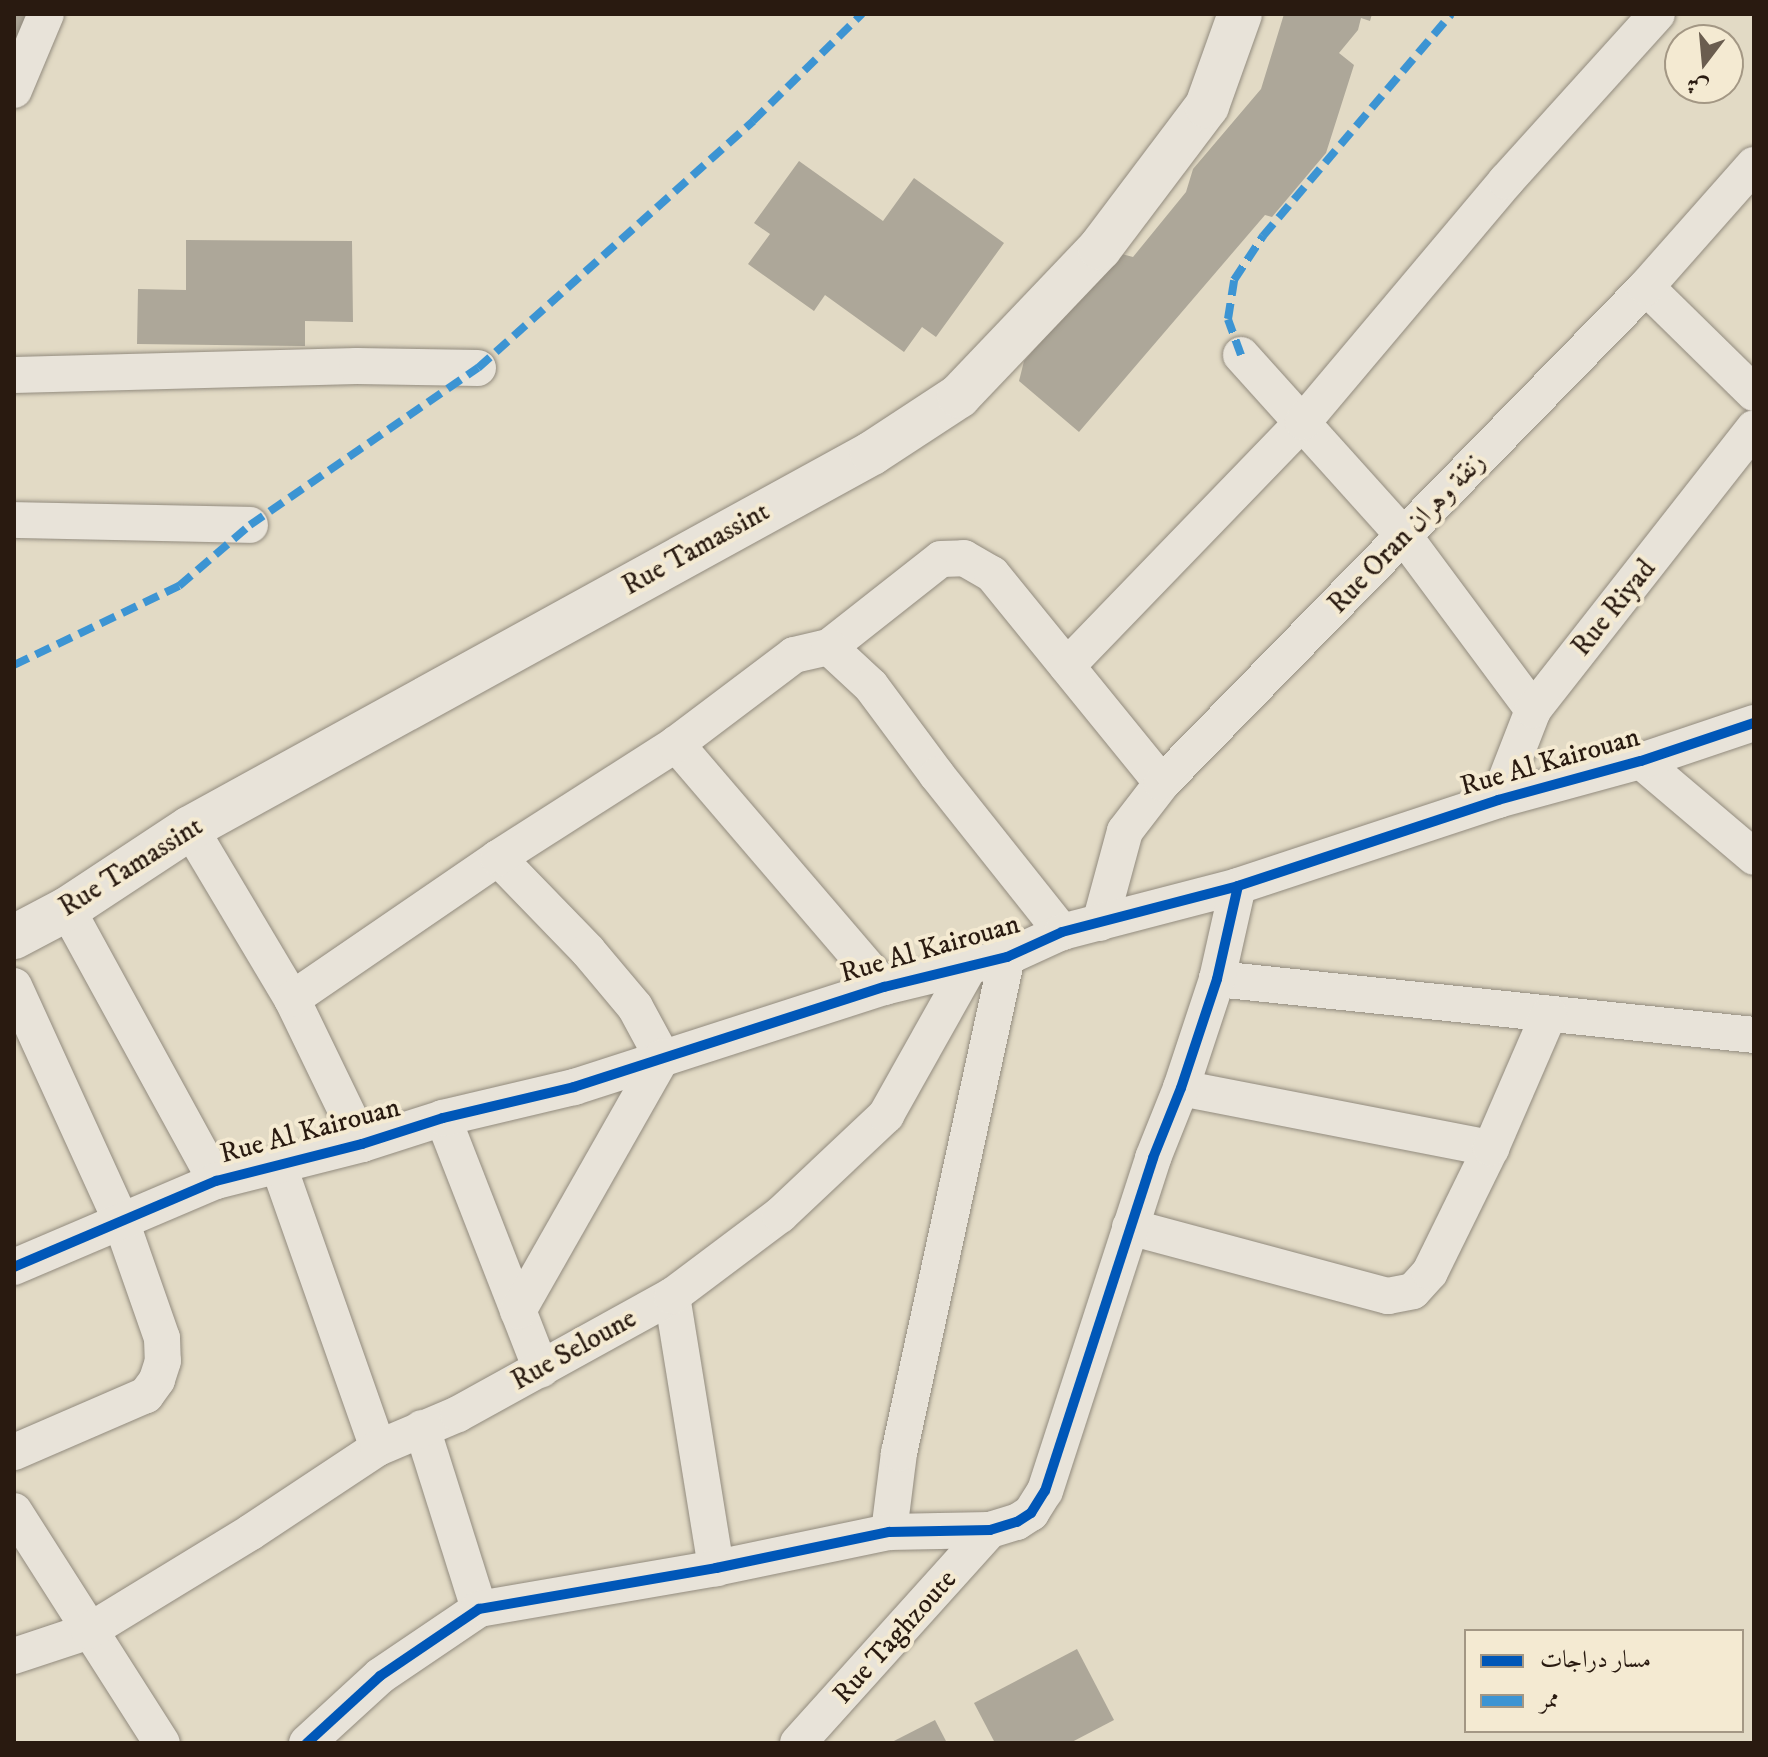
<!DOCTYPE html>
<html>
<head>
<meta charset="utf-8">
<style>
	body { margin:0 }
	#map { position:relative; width:1768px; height:1757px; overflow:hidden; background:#e2dac5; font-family:"IM FELL DW Pica",Amiri,serif }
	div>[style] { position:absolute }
	.building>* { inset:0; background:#ada799 }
	.roads { filter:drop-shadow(0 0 2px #928b7e) drop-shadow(0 0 2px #928b7e) }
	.street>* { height:36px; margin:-18px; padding:0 18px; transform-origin:18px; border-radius:18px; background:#e8e3d9 }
	.secondary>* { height:44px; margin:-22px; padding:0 22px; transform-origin:22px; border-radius:22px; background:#e8e3d9 }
	.quiet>* { height:8px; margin-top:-4px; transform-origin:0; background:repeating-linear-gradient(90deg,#3c94d3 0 16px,transparent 0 24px) }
	.cycleway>* { height:10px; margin:-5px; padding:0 5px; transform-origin:5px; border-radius:5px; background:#0057b8 }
	span { translate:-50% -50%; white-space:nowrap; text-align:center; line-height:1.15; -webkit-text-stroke:8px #f4ead2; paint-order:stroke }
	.street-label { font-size:28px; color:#291a10 }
	.frame { position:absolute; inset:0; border:16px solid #291a10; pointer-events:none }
	.legend { position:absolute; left:1464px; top:1629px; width:280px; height:104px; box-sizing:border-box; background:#f4ead2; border:2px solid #a39784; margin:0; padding:10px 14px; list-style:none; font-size:24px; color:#291a10 }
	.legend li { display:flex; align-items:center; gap:16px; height:40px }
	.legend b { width:40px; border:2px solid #a39784 }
	.north { position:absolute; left:1664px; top:24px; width:80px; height:80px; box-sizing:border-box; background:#f4ead2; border:2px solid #a39784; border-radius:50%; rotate:196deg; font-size:22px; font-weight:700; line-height:32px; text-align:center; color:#291a10 }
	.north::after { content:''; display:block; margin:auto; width:28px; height:36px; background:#6a5d4f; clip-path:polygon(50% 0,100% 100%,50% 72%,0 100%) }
</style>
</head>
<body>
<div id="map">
	<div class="building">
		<i style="clip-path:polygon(14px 14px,38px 14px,14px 65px)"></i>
		<i style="clip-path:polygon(1284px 14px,1372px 14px,1370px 21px,1361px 18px,1358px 30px,1339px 53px,1354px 65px,1326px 153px,1272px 217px,1265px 215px,1079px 432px,1019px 381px,1024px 361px,1118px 253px,1133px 257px,1186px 192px,1193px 169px,1261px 89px)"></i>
		<i style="clip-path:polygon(799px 161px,883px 221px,914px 178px,1004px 243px,936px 337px,922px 327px,904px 352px,825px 295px,814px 311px,748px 264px,770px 234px,754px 223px)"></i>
		<i style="clip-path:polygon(186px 240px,352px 241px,353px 322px,305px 321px,305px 346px,137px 344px,138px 289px,186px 290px)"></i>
		<i style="clip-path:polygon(1077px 1649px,1114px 1720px,1070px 1743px,995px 1743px,974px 1703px)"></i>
		<i style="clip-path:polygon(935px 1720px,947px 1743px,890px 1743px)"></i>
	</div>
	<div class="roads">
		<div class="street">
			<i style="left:14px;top:90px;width:82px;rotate:-67.2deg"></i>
			<i style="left:1646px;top:287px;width:151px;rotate:44.5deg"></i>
			<i style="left:1241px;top:355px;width:244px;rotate:48deg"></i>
			<i style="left:1404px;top:536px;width:217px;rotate:53.4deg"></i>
			<i style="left:14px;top:375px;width:343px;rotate:-1.5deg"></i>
			<i style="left:357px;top:366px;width:121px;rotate:0.9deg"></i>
			<i style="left:14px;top:520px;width:236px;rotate:1.2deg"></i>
			<i style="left:829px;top:647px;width:142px;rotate:-38.2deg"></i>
			<i style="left:941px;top:559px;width:23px;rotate:-2deg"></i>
			<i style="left:964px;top:558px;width:32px;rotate:30deg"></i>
			<i style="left:992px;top:574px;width:269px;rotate:50.9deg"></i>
			<i style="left:1067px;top:666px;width:339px;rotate:-46deg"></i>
			<i style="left:1303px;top:422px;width:315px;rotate:-49.9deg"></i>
			<i style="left:1506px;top:181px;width:225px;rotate:-47.9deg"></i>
			<i style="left:676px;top:744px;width:320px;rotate:49.4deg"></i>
			<i style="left:1641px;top:761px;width:148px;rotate:40.3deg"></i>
			<i style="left:1498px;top:800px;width:97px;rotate:-68.7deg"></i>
			<i style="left:1533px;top:710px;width:358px;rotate:-51.9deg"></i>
			<i style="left:190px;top:828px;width:199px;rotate:59.2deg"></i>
			<i style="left:292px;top:999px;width:161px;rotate:64.2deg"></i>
			<i style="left:498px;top:858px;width:129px;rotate:45.9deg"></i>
			<i style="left:588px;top:951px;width:73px;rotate:50deg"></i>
			<i style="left:635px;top:1007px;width:57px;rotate:61.6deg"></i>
			<i style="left:67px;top:909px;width:310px;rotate:61.3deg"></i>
			<i style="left:1100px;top:923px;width:95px;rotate:-74.8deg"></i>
			<i style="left:1125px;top:831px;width:61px;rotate:-52.4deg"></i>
			<i style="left:1162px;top:783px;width:693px;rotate:-45.7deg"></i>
			<i style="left:1646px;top:287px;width:163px;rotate:-48.5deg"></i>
			<i style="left:1217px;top:979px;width:540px;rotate:5.95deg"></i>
			<i style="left:14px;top:986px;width:258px;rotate:65.5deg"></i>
			<i style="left:121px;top:1221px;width:124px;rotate:70.7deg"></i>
			<i style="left:162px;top:1338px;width:23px;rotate:88deg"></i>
			<i style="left:163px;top:1361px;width:20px;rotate:108deg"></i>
			<i style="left:157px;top:1380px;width:19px;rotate:126deg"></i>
			<i style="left:146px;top:1395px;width:144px;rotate:156.6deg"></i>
			<i style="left:292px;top:999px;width:250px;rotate:-34.4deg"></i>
			<i style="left:498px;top:858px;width:211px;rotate:-32.6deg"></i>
			<i style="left:676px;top:744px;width:148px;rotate:-37deg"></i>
			<i style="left:794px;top:655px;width:36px;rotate:-13deg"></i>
			<i style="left:829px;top:647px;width:57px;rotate:42.9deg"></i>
			<i style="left:871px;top:686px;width:111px;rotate:53.4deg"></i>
			<i style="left:937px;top:775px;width:201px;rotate:51.5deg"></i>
			<i style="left:1181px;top:1088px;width:316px;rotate:11deg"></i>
			<i style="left:443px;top:1118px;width:270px;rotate:68.7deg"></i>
			<i style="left:278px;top:1164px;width:301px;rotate:70.6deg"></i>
			<i style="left:1130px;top:1227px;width:267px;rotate:15deg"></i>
			<i style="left:1388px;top:1296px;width:25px;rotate:-11deg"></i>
			<i style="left:1413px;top:1291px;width:25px;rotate:-48deg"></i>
			<i style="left:1430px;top:1272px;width:138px;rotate:-63.8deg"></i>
			<i style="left:1491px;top:1148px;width:146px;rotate:-66.6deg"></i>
			<i style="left:14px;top:1267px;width:220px;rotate:-23.1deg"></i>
			<i style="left:216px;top:1181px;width:151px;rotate:-14.2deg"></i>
			<i style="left:362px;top:1144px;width:85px;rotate:-17.8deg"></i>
			<i style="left:443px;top:1118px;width:135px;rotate:-13.3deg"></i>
			<i style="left:574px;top:1087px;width:326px;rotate:-17.9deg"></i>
			<i style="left:884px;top:987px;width:127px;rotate:-13.7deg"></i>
			<i style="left:1007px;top:957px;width:60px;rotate:-24.4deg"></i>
			<i style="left:1062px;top:932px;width:182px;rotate:-14.6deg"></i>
			<i style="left:1238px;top:886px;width:274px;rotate:-18.3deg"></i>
			<i style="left:1498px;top:800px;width:148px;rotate:-15.3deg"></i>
			<i style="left:1641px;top:761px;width:119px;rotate:-18.6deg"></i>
			<i style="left:672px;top:1296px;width:276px;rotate:80.8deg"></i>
			<i style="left:518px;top:1311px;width:292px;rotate:-60.4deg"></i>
			<i style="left:422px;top:1428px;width:190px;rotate:72.5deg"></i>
			<i style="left:14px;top:1511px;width:275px;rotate:57.5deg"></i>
			<i style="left:889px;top:1532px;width:80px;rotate:-82.8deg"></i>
			<i style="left:899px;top:1453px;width:508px;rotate:-77.72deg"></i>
			<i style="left:14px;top:1656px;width:79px;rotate:-18.4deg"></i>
			<i style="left:89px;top:1631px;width:190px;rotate:-31.4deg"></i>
			<i style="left:251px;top:1532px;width:152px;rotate:-33.5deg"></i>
			<i style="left:378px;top:1448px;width:87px;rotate:-23deg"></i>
			<i style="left:458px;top:1414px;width:244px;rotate:-28.9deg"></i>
			<i style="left:672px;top:1296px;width:135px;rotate:-36.9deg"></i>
			<i style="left:780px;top:1215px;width:146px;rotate:-43.3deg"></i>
			<i style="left:886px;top:1115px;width:170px;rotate:-60.7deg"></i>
			<i style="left:307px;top:1743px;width:99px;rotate:-42.5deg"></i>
			<i style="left:380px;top:1676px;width:120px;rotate:-34.1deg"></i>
			<i style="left:479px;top:1609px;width:241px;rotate:-9.8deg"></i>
			<i style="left:716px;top:1568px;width:177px;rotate:-11.8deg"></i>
			<i style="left:889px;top:1532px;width:101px;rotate:-1.1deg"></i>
			<i style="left:990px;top:1530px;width:28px;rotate:-17deg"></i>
			<i style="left:1017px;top:1522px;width:17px;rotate:-33deg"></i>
			<i style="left:1031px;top:1513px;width:26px;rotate:-58deg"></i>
			<i style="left:1045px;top:1491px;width:350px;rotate:-72deg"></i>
			<i style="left:1153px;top:1158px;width:75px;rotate:-68.2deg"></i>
			<i style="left:1181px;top:1088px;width:115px;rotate:-71.7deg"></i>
			<i style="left:1217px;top:979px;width:95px;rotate:-77.3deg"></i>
			<i style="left:798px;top:1743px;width:287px;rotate:-48deg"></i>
		</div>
		<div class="secondary">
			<i style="left:14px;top:937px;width:60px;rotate:-27.8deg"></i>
			<i style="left:67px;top:909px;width:147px;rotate:-33.4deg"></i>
			<i style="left:190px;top:828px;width:778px;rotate:-28.8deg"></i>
			<i style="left:872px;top:453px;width:104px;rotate:-33.2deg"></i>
			<i style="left:959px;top:396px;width:204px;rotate:-46.4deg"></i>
			<i style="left:1100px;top:248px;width:178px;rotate:-53deg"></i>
			<i style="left:1207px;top:106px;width:98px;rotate:-70.3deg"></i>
		</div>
	</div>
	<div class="quiet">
		<i style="left:1241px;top:355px;width:38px;rotate:-110deg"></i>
		<i style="left:1228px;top:319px;width:39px;rotate:-81deg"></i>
		<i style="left:1234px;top:280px;width:53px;rotate:-56.6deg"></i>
		<i style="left:1263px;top:236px;width:291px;rotate:-49.7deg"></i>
		<i style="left:14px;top:665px;width:183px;rotate:-25.6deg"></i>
		<i style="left:179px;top:586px;width:94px;rotate:-40.7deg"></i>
		<i style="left:250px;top:525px;width:277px;rotate:-34.6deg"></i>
		<i style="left:478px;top:368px;width:370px;rotate:-41.9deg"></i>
		<i style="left:753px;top:121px;width:153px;rotate:-44.5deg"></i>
	</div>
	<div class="cycleway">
		<i style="left:14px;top:1267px;width:220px;rotate:-23.1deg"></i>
		<i style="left:216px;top:1181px;width:151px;rotate:-14.2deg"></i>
		<i style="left:362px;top:1144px;width:85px;rotate:-17.8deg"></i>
		<i style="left:443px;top:1118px;width:135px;rotate:-13.3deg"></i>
		<i style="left:574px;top:1087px;width:326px;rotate:-17.9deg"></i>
		<i style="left:884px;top:987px;width:127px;rotate:-13.7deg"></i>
		<i style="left:1007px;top:957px;width:60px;rotate:-24.4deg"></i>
		<i style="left:1062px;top:932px;width:182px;rotate:-14.6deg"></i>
		<i style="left:1238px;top:886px;width:274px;rotate:-18.3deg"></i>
		<i style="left:1498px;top:800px;width:148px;rotate:-15.3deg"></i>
		<i style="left:1641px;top:761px;width:119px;rotate:-18.6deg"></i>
		<i style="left:307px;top:1743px;width:99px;rotate:-42.5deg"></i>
		<i style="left:380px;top:1676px;width:120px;rotate:-34.1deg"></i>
		<i style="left:479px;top:1609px;width:241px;rotate:-9.8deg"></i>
		<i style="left:716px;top:1568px;width:177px;rotate:-11.8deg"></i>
		<i style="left:889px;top:1532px;width:101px;rotate:-1.1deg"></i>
		<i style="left:990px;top:1530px;width:28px;rotate:-17deg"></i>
		<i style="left:1017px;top:1522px;width:17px;rotate:-33deg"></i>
		<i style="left:1031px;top:1513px;width:26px;rotate:-58deg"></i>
		<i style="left:1045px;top:1491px;width:350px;rotate:-72deg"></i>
		<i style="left:1153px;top:1158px;width:75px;rotate:-68.2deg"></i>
		<i style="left:1181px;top:1088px;width:115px;rotate:-71.7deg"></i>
		<i style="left:1217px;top:979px;width:95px;rotate:-77.3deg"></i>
	</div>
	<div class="street-label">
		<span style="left:1407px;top:533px;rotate:-46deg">Rue Oran زنقة وهران</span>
		<span style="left:696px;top:549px;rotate:-29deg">Rue Tamassint</span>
		<span style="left:1614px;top:608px;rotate:-51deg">Rue Riyad</span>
		<span style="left:1550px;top:762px;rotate:-16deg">Rue Al Kairouan</span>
		<span style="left:131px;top:867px;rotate:-32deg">Rue Tamassint</span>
		<span style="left:930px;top:949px;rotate:-16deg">Rue Al Kairouan</span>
		<span style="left:310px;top:1131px;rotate:-15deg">Rue Al Kairouan</span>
		<span style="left:574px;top:1350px;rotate:-29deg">Rue Seloune</span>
		<span style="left:895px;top:1637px;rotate:-48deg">Rue Taghzoute</span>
	</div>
	<div class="frame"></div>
	<ul class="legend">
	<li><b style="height:10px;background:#0057b8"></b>مسار دراجات</li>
	<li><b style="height:10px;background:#3c94d3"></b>ممر</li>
	</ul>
	<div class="north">ش</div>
</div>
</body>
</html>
